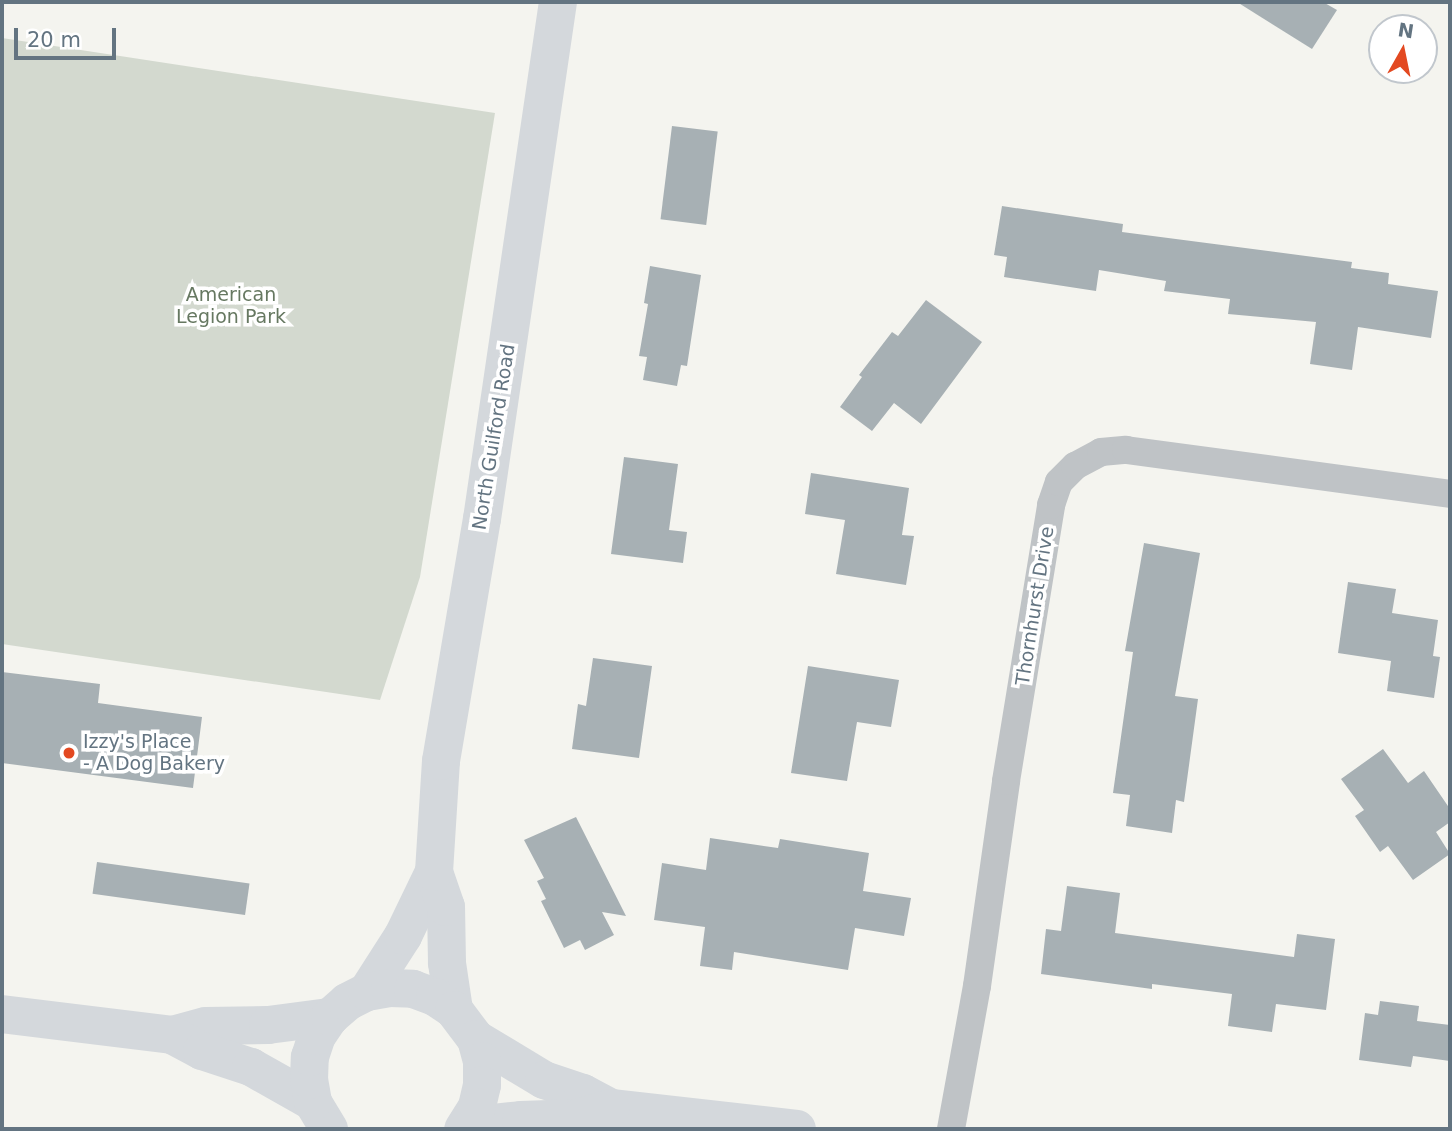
<!DOCTYPE html>
<html>
<head>
<meta charset="utf-8">
<style>
	body { margin:0 }
	#map { position:relative; width:1452px; height:1131px; overflow:hidden; background:#f4f4ef; font-family:"DejaVu Sans",sans-serif }
	div>[style] { position:absolute }
	.green>* { inset:0; background:#d3d9cf }
	.building>* { inset:0; background:#a7b0b4; transform-origin:0 0 }
	.street>* { height:28px; margin:-14px; padding:0 14px; transform-origin:14px; border-radius:14px; background:#bfc3c6 }
	.secondary>* { height:38px; margin:-19px; padding:0 19px; transform-origin:19px; border-radius:19px; background:#d4d8dc }
	.dots>* { width:19px; height:19px; translate:-50% -50%; box-sizing:border-box; border:4px solid #fff; border-radius:50% }
	span { translate:-50% -50%; white-space:nowrap; text-align:center; line-height:1.15; -webkit-text-stroke:7px #fff; paint-order:stroke }
	.park-label { font-size:19px; color:#667861 }
	.street-label { font-size:19px; color:#637481 }
	.poi-label { font-size:19px; color:#637481 }
	.left { translate:0 -50%; text-align:left }
	.frame { position:absolute; inset:0; border:4px solid #637481; pointer-events:none }
	.north { position:absolute; left:1368px; top:14px; width:70px; height:70px; box-sizing:border-box; background:#fff; border:2px solid #c1c7cd; border-radius:50%; rotate:9deg; font-size:19px; font-weight:700; line-height:28px; text-align:center; color:#637481 }
	.north::after { content:''; display:block; margin:auto; width:24px; height:32px; background:#e34921; clip-path:polygon(50% 0,100% 100%,50% 72%,0 100%) }
	.scale { position:absolute; left:14px; top:28px; width:102px; height:32px; box-sizing:border-box; border:4px solid #637481; border-top:0; padding-left:9px; font-size:21px; line-height:24px; white-space:nowrap; color:#637481; -webkit-text-stroke:5px #fff; paint-order:stroke }
</style>
</head>
<body>
<div id="map">
	<div class="green">
		<i style="clip-path:polygon(2px 38px,495px 113px,420px 577px,380px 700px,2px 644px)"></i>
	</div>
	<div class="building">
		<i style="clip-path:polygon(1237px 2px,1323px 2px,1337px 10px,1312px 49px)"></i>
		<i style="left:672px;top:126px;width:46px;height:94px;rotate:7deg"></i>
		<i style="clip-path:polygon(1002px 206px,1123px 224px,1122px 232px,1352px 262px,1351px 268px,1389px 273px,1388px 284px,1438px 291px,1431px 338px,1358px 327px,1352px 370px,1310px 364px,1316px 322px,1228px 314px,1230px 299px,1164px 291px,1166px 281px,1099px 270px,1096px 291px,1004px 277px,1007px 257px,994px 255px)"></i>
		<i style="clip-path:polygon(650px 266px,701px 275px,687px 366px,681px 365px,677px 386px,643px 380px,647px 357px,639px 356px,648px 304px,644px 303px)"></i>
		<i style="clip-path:polygon(926px 300px,982px 342px,921px 424px,894px 403px,872px 431px,840px 407px,862px 377px,859px 375px,892px 332px,898px 336px)"></i>
		<i style="clip-path:polygon(624px 457px,678px 464px,669px 530px,687px 532px,683px 563px,611px 554px)"></i>
		<i style="clip-path:polygon(811px 473px,909px 488px,902px 535px,914px 536px,906px 585px,836px 574px,845px 520px,805px 514px)"></i>
		<i style="clip-path:polygon(1144px 543px,1200px 553px,1175px 696px,1198px 699px,1184px 802px,1176px 800px,1172px 833px,1126px 826px,1130px 795px,1113px 793px,1133px 652px,1125px 651px)"></i>
		<i style="clip-path:polygon(1348px 582px,1396px 589px,1392px 613px,1438px 620px,1433px 656px,1440px 657px,1434px 698px,1387px 691px,1391px 661px,1338px 653px)"></i>
		<i style="clip-path:polygon(593px 658px,652px 666px,639px 758px,572px 749px,578px 704px,586px 706px)"></i>
		<i style="clip-path:polygon(808px 666px,899px 680px,891px 727px,857px 722px,847px 781px,791px 773px)"></i>
		<i style="clip-path:polygon(2px 672px,100px 684px,98px 703px,202px 717px,193px 788px,2px 763px)"></i>
		<i style="clip-path:polygon(1383px 749px,1408px 783px,1424px 771px,1450px 809px,1450px 822px,1436px 832px,1450px 854px,1413px 880px,1388px 846px,1380px 852px,1355px 816px,1364px 810px,1341px 779px)"></i>
		<i style="clip-path:polygon(576px 817px,626px 916px,602px 912px,614px 935px,585px 950px,580px 940px,564px 948px,541px 901px,546px 899px,537px 881px,544px 878px,524px 840px)"></i>
		<i style="clip-path:polygon(710px 838px,778px 848px,780px 839px,869px 853px,863px 891px,911px 898px,904px 936px,855px 928px,848px 970px,734px 952px,732px 970px,700px 966px,705px 927px,654px 920px,662px 863px,706px 870px)"></i>
		<i style="left:97px;top:862px;width:154px;height:32px;rotate:8deg"></i>
		<i style="clip-path:polygon(1067px 886px,1120px 893px,1115px 933px,1294px 957px,1297px 934px,1335px 939px,1326px 1010px,1276px 1004px,1272px 1032px,1228px 1026px,1232px 994px,1152px 984px,1152px 989px,1041px 974px,1046px 929px,1061px 931px)"></i>
		<i style="clip-path:polygon(1380px 1001px,1419px 1006px,1417px 1021px,1450px 1025px,1450px 1061px,1413px 1056px,1411px 1067px,1359px 1060px,1365px 1013px,1378px 1015px)"></i>
	</div>
	<div class="street">
		<i style="left:951px;top:1129px;width:145px;rotate:-79.7deg"></i>
		<i style="left:977px;top:986px;width:207px;rotate:-81.9deg"></i>
		<i style="left:1006px;top:781px;width:280px;rotate:-80.7deg"></i>
		<i style="left:1051px;top:505px;width:24px;rotate:-71deg"></i>
		<i style="left:1059px;top:482px;width:23px;rotate:-45deg"></i>
		<i style="left:1075px;top:466px;width:30px;rotate:-28deg"></i>
		<i style="left:1101px;top:452px;width:25px;rotate:-5deg"></i>
		<i style="left:1126px;top:450px;width:327px;rotate:7.7deg"></i>
	</div>
	<div class="secondary">
		<i style="left:367px;top:992px;width:67px;rotate:-57.3deg"></i>
		<i style="left:403px;top:936px;width:71px;rotate:-64.2deg"></i>
		<i style="left:454px;top:1010px;width:48px;rotate:-98.5deg"></i>
		<i style="left:447px;top:963px;width:56px;rotate:-91deg"></i>
		<i style="left:446px;top:907px;width:37px;rotate:-109deg"></i>
		<i style="left:434px;top:872px;width:111px;rotate:-86.4deg"></i>
		<i style="left:441px;top:761px;width:245px;rotate:-80.4deg"></i>
		<i style="left:482px;top:519px;width:523px;rotate:-81.64deg"></i>
		<i style="left:2px;top:1014px;width:171px;rotate:7deg"></i>
		<i style="left:172px;top:1035px;width:35px;rotate:-15deg"></i>
		<i style="left:206px;top:1026px;width:62px;rotate:-0.9deg"></i>
		<i style="left:268px;top:1025px;width:63px;rotate:-7.4deg"></i>
		<i style="left:172px;top:1035px;width:34px;rotate:28deg"></i>
		<i style="left:202px;top:1051px;width:52px;rotate:18.1deg"></i>
		<i style="left:251px;top:1067px;width:71px;rotate:29.4deg"></i>
		<i style="left:476px;top:1039px;width:79px;rotate:31.1deg"></i>
		<i style="left:544px;top:1080px;width:41px;rotate:18.4deg"></i>
		<i style="left:583px;top:1093px;width:32px;rotate:28deg"></i>
		<i style="left:611px;top:1108px;width:187px;rotate:6.4deg"></i>
		<i style="left:466px;top:1126px;width:55px;rotate:-6.2deg"></i>
		<i style="left:521px;top:1120px;width:57px;rotate:-2deg"></i>
		<i style="left:578px;top:1118px;width:34px;rotate:-17deg"></i>
		<i style="left:329px;top:1129px;width:31px;rotate:-121deg"></i>
		<i style="left:313px;top:1102px;width:22px;rotate:-100deg"></i>
		<i style="left:309px;top:1080px;width:23px;rotate:-88deg"></i>
		<i style="left:310px;top:1057px;width:22px;rotate:-72deg"></i>
		<i style="left:317px;top:1036px;width:23px;rotate:-56deg"></i>
		<i style="left:330px;top:1017px;width:23px;rotate:-41deg"></i>
		<i style="left:347px;top:1002px;width:22px;rotate:-27deg"></i>
		<i style="left:367px;top:992px;width:23px;rotate:-10deg"></i>
		<i style="left:390px;top:988px;width:23px;rotate:2deg"></i>
		<i style="left:413px;top:989px;width:23px;rotate:20deg"></i>
		<i style="left:435px;top:997px;width:23px;rotate:34deg"></i>
		<i style="left:454px;top:1010px;width:36px;rotate:53deg"></i>
		<i style="left:476px;top:1039px;width:23px;rotate:75deg"></i>
		<i style="left:482px;top:1061px;width:24px;rotate:90deg"></i>
		<i style="left:482px;top:1085px;width:23px;rotate:103deg"></i>
		<i style="left:477px;top:1107px;width:26px;rotate:122deg"></i>
	</div>
	<div class="dots">
		<i style="left:69px;top:753px;background:#e34921"></i>
	</div>
	<div class="park-label">
		<span style="left:231px;top:306px">American<br>Legion Park</span>
	</div>
	<div class="street-label">
		<span style="left:494px;top:437px;rotate:-81deg">North Guilford Road</span>
		<span style="left:1035px;top:606px;rotate:-81deg">Thornhurst Drive</span>
	</div>
	<div class="poi-label">
		<span class="left" style="left:83px;top:753px">Izzy's Place<br>- A Dog Bakery</span>
	</div>
	<div class="frame"></div>
	<div class="north">N</div>
	<div class="scale">20 m</div>
</div>
</body>
</html>
